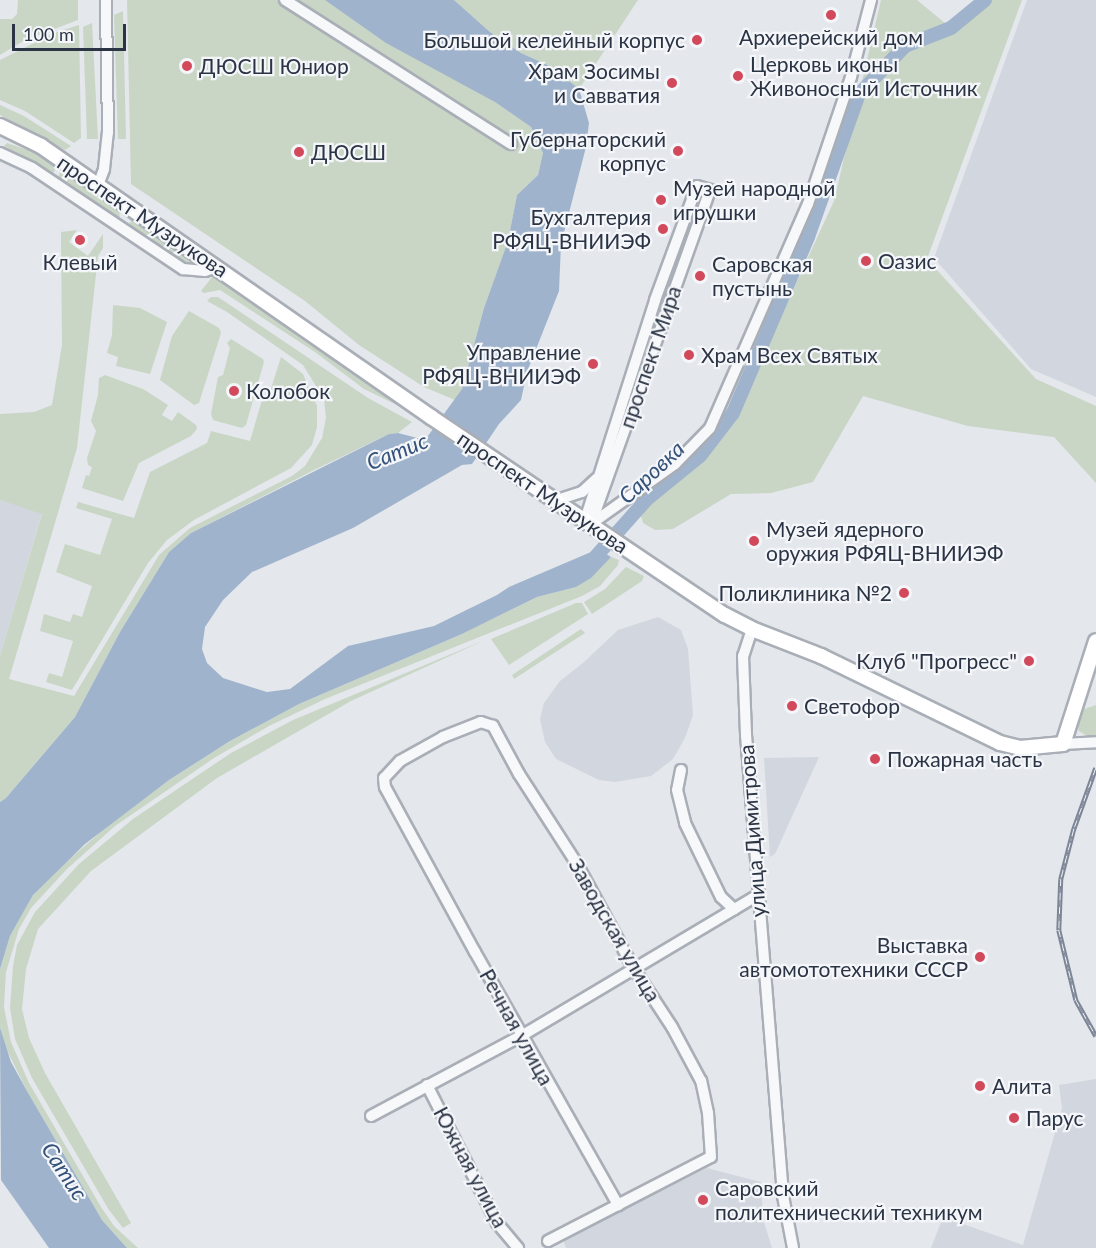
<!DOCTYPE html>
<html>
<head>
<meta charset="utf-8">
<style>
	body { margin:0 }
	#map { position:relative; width:1096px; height:1248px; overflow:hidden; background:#e4e7ec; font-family:Lato,sans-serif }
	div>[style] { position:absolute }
	.built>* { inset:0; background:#d2d6de }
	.green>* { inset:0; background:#c9d6c5 }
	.water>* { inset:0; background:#9fb4cc }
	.river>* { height:14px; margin:-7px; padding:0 7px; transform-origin:7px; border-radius:7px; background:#9fb4cc }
	.roads { filter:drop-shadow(2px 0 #a9aeb7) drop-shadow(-2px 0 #a9aeb7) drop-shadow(0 2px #a9aeb7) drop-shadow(0 -2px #a9aeb7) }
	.minor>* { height:10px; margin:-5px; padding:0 5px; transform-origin:5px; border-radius:5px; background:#f7f8fa }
	.major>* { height:14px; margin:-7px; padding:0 7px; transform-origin:7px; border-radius:7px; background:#fff }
	.rail>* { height:4.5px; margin-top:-2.25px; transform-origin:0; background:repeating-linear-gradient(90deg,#f4f6f9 0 7px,#7d8696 0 14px); box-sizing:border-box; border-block:2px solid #7d8696 }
	.dots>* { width:16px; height:16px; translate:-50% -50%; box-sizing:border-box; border:3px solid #f4f6f9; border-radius:50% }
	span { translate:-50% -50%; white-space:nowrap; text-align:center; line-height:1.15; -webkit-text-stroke:4.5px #f4f6f9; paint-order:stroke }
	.poi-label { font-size:21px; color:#2b3445 }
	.right { translate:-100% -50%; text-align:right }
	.left { translate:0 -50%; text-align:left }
	.street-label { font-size:21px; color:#2b3445 }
	.water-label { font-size:22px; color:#34527a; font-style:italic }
	.scale { position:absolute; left:12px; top:24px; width:114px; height:27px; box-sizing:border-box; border:3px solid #2b3445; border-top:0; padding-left:8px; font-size:18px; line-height:21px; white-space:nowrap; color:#2b3445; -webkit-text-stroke:4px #f4f6f9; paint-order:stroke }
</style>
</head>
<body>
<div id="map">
	<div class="built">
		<div style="clip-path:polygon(1027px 0,1096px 0,1096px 397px,1031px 369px,934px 258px)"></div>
		<div style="clip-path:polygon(0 500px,42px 513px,0 656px)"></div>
		<div style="clip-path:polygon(658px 617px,681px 630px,688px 649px,693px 715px,685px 738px,673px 759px,651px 776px,615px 782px,599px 780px,556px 759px,545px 742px,540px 719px,544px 703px,560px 681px,584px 662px,618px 630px)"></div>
		<div style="clip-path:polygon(819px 757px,775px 854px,770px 857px,764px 758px)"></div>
		<div style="clip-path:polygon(1096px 1079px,1096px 1248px,931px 1248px,943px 1217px,1023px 1245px,1062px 1108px,1059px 1085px)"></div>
		<div style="clip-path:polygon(707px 1168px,761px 1182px,763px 1219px,772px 1248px,566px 1248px,563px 1240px)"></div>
	</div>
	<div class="green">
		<div style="clip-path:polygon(18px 0,78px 0,78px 20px,25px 40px,0 55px,0 19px,12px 19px,17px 14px)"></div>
		<div style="clip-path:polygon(127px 0,325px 0,495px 102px,531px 127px,543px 153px,538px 175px,517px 195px,508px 241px,484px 308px,462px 389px,455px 400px,424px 387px,359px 345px,305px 301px,131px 184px)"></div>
		<div style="clip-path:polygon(454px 0,638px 0,579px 89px,552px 67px,521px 53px,490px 32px)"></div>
		<div style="clip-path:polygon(881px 0,917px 0,951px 28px,977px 0,1022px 0,927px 259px,1036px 379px,1096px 406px,1096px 483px,1054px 437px,968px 426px,863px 396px,813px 482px,771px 493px,731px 494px,673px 529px,655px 530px,643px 523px,639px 508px,729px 429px,834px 201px)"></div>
		<div style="clip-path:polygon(123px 11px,126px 139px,118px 139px,114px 15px)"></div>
		<div style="clip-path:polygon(92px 23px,98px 139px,87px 139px,83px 27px)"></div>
		<div style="clip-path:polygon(79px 25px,81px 138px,74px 143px,25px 111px,0 100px,0 60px,54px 33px)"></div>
		<div style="clip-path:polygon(0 105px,24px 116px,71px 146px,65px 150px,0 115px)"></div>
		<div style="clip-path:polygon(7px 143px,33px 152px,56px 167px,53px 174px,4px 146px)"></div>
		<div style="clip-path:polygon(61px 171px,119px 210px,120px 220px,58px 177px)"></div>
		<div style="clip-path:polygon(131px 221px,137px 222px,199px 265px,188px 266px,174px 258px,128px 225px)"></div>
		<div style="clip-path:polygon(77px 230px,69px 242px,88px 256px,103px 234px,103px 248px,98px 256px,77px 448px,9px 679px,74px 696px,159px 555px,190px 528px,292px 476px,305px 466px,322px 438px,326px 418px,324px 399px,303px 365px,227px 312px,207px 301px,211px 297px,218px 297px,368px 398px,412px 422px,398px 433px,389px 434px,312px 471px,191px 533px,169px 552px,120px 632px,75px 717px,6px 798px,0 802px,0 656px,42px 514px,0 500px,0 414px,34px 412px,52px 405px,62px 345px,61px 232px)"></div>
		<div style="clip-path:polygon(212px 277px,223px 280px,367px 380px,399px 406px,364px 389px,315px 352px,220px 290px,204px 293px,201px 291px)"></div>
		<div style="clip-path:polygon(113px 305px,140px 308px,167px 322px,150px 374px,116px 366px,118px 357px,107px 353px,112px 335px)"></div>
		<div style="clip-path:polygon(189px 311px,219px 328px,221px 333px,199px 403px,194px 405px,160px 380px,172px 336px)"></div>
		<div style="clip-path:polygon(231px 339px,263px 359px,264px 362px,246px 425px,242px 428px,213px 420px,211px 414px,218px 377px,223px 375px,230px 348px,227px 343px)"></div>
		<div style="clip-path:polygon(281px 357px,303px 374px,317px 406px,317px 427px,312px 445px,291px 468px,194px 520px,167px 540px,148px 563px,72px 690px,46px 682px,49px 673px,62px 677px,73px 641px,40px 631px,44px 614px,70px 622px,73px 614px,82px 617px,92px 586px,56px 572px,65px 544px,100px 555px,112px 519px,76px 508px,78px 502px,134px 518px,150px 472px,207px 443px,211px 431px,250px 441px,262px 400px,268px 398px)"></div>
		<div style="clip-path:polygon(105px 375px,143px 389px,168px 405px,162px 415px,172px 421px,178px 412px,196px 425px,197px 429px,191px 436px,139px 463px,123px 501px,82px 488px,86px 475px,89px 476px,92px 467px,88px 465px,87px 458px,96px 431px,91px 421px,98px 395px,99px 378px)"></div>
		<div style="clip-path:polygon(611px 557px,619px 560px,618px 565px,600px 586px,582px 596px,325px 699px,269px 726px,214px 758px,115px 826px,67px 869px,31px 908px,19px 929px,6px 972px,4px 1007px,11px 1042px,29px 1083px,101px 1207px,114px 1226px,138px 1248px,127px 1248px,102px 1220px,27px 1091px,3px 1042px,0 1028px,0 969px,10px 936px,33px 895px,52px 874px,109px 825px,169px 780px,230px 741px,299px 704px,462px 634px,537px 597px,576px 587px)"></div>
		<div style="clip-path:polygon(626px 567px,644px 576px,642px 581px,592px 614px,584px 602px,605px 589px)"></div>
		<div style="clip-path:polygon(576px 603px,582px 603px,588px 614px,509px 665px,491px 639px)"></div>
		<div style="clip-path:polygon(581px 629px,585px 633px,514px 679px,512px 675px)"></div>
		<div style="clip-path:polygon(485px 640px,351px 701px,217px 778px,91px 871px,38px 929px,26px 969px,22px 1009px,29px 1038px,45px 1073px,131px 1223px,123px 1228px,109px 1210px,32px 1078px,15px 1039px,10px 1008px,13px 966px,17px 945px,35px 912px,79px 864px,133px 819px,231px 753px,293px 720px)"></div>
		<div style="clip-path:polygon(1096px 705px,1096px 738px,1089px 737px,1079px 731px,1076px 720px,1081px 710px)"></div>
	</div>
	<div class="water">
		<div style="clip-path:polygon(325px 0,454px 0,490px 32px,521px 53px,552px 67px,579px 89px,589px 123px,586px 147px,561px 244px,559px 291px,527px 372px,521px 400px,499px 424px,472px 464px,462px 465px,353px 528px,252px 572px,223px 600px,205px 627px,202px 649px,207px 663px,223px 678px,254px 688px,267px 692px,290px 689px,348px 646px,434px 626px,497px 595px,509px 587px,598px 549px,611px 557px,591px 578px,576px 587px,537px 597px,462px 634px,299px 704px,230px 741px,169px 780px,85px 844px,33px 895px,10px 936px,0 969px,0 802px,6px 798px,75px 717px,120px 632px,169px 552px,191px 533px,389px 434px,398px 433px,425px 440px,462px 389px,484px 308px,508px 241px,517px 195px,538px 175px,543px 153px,531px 127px,495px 102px,386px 43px)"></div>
		<div style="clip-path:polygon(0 1028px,11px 1062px,27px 1091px,102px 1220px,127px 1248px,49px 1248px,1px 1180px)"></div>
	</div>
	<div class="river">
		<div style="left:590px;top:563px;width:86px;rotate:-48.3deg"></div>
		<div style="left:647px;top:499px;width:68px;rotate:-39.1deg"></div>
		<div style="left:700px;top:456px;width:54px;rotate:-52.5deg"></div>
		<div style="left:733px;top:413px;width:191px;rotate:-66.9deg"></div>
		<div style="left:808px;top:237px;width:152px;rotate:-70.4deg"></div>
		<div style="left:859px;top:94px;width:66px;rotate:-46.2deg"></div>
		<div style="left:905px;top:46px;width:49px;rotate:-21.4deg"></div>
		<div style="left:951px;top:28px;width:44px;rotate:-39.5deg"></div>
	</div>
	<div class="roads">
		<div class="minor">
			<div style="left:285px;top:0;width:268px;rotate:32.5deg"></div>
			<div style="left:0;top:153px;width:35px;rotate:25deg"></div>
			<div style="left:32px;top:168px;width:182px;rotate:33.8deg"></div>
			<div style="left:183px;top:269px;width:22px;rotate:5deg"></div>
			<div style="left:205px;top:271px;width:13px;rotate:-18deg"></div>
			<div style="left:98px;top:185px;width:17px;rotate:-69deg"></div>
			<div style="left:104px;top:169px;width:36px;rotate:-84deg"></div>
			<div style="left:108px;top:133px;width:133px;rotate:-90.9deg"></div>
			<div style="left:557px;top:500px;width:26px;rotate:-18deg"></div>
			<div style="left:582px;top:492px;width:19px;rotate:-43deg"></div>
			<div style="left:585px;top:520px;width:231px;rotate:-72.3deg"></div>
			<div style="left:655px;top:300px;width:121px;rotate:-69.8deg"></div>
			<div style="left:697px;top:186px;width:14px;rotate:17deg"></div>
			<div style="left:710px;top:190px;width:355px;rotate:109.6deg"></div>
			<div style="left:591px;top:524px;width:103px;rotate:-35.5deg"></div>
			<div style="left:675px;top:464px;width:50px;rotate:-45.8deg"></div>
			<div style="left:710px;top:428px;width:244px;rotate:-66.4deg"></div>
			<div style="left:808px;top:204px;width:134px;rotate:-71.3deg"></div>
			<div style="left:851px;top:77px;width:80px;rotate:-75.4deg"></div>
			<div style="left:752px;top:629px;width:28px;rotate:108deg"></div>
			<div style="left:743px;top:656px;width:79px;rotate:87.8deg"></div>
			<div style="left:746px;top:735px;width:462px;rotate:85.4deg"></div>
			<div style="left:783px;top:1196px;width:53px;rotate:79.1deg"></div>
			<div style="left:1063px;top:744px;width:33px;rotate:-3deg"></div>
			<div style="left:681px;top:770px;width:20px;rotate:101deg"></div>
			<div style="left:677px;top:790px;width:34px;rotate:76deg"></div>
			<div style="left:685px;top:823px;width:82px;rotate:64.1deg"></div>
			<div style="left:721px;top:897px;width:18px;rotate:43deg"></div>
			<div style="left:427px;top:1085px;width:155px;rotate:63.1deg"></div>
			<div style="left:497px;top:1223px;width:33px;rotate:50deg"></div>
			<div style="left:371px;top:1116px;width:172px;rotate:-28.1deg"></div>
			<div style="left:523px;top:1035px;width:271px;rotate:-30.8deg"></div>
			<div style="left:548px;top:1241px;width:183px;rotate:-27.3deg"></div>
			<div style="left:711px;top:1157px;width:44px;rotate:-93.9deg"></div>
			<div style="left:708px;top:1113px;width:33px;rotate:-102deg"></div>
			<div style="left:701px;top:1081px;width:61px;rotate:-118.2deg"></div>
			<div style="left:672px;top:1027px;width:69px;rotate:-123.2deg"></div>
			<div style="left:634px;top:969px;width:119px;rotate:-118.5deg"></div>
			<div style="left:577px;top:864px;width:107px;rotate:-122.8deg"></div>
			<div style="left:519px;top:774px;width:55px;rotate:-118.4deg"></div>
			<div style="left:493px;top:726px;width:13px;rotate:-162deg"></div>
			<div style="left:481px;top:722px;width:41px;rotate:158.5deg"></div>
			<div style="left:443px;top:737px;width:49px;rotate:150.8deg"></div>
			<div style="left:400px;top:761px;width:23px;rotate:133deg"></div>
			<div style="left:384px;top:778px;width:9px;rotate:84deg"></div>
			<div style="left:385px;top:787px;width:188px;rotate:61.4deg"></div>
			<div style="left:475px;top:952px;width:291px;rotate:60.5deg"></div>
		</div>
		<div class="major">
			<div style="left:0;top:126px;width:46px;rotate:26deg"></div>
			<div style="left:41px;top:146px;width:475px;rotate:34.8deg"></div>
			<div style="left:431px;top:417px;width:354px;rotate:34deg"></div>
			<div style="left:725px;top:615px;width:30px;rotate:27deg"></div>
			<div style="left:752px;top:629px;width:74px;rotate:21.4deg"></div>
			<div style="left:821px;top:656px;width:199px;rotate:25.9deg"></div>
			<div style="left:1000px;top:743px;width:21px;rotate:14deg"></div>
			<div style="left:1020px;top:748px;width:43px;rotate:-5.3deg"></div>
			<div style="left:1063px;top:744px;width:108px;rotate:-72.2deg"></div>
		</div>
	</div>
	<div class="rail">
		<div style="left:1096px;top:768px;width:65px;rotate:109.8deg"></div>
		<div style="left:1074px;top:829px;width:52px;rotate:104.6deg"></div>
		<div style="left:1061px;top:879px;width:51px;rotate:92.2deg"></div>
		<div style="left:1059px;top:930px;width:72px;rotate:76.3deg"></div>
		<div style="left:1076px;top:1000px;width:41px;rotate:60.9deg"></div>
	</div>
	<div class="dots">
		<div style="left:831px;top:15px;background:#d1495b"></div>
		<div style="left:697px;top:40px;background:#d1495b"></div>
		<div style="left:187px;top:66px;background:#d1495b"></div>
		<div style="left:738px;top:76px;background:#d1495b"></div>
		<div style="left:672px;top:83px;background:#d1495b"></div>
		<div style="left:678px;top:151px;background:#d1495b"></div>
		<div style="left:299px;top:152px;background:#d1495b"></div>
		<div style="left:661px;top:200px;background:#d1495b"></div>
		<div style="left:663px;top:229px;background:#d1495b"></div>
		<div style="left:80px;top:240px;background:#d1495b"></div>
		<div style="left:866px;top:261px;background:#d1495b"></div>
		<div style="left:700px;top:276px;background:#d1495b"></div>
		<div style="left:689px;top:355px;background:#d1495b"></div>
		<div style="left:593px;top:364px;background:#d1495b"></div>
		<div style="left:234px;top:391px;background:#d1495b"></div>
		<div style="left:754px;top:541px;background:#d1495b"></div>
		<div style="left:904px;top:593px;background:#d1495b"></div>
		<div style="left:1029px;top:661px;background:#d1495b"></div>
		<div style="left:792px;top:706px;background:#d1495b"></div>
		<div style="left:875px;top:759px;background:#d1495b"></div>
		<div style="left:980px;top:957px;background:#d1495b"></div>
		<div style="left:980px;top:1086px;background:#d1495b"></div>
		<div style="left:1014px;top:1118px;background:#d1495b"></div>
		<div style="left:703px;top:1200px;background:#d1495b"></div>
	</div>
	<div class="poi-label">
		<span style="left:831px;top:37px">Архиерейский дом</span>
		<span class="right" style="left:685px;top:40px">Большой келейный корпус</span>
		<span class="left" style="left:750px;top:76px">Церковь иконы<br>Живоносный Источник</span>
		<span class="left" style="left:199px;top:66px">ДЮСШ Юниор</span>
		<span class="right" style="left:660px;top:83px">Храм Зосимы<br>и Савватия</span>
		<span class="right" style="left:666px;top:151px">Губернаторский<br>корпус</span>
		<span class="left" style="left:311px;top:152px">ДЮСШ</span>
		<span class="left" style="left:673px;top:200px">Музей народной<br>игрушки</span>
		<span class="right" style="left:651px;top:229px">Бухгалтерия<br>РФЯЦ-ВНИИЭФ</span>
		<span class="left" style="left:878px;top:261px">Оазис</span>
		<span style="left:80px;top:262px">Клевый</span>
		<span class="left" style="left:712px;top:276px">Саровская<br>пустынь</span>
		<span class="right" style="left:581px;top:364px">Управление<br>РФЯЦ-ВНИИЭФ</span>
		<span class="left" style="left:701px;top:355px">Храм Всех Святых</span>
		<span class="left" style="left:246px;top:391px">Колобок</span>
		<span class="left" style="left:766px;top:541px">Музей ядерного<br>оружия РФЯЦ-ВНИИЭФ</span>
		<span class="right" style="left:892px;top:593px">Поликлиника №2</span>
		<span class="right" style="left:1017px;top:661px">Клуб "Прогресс"</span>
		<span class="left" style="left:804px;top:706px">Светофор</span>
		<span class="left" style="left:887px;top:759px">Пожарная часть</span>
		<span class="right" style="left:968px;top:957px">Выставка<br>автомототехники СССР</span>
		<span class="left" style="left:992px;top:1086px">Алита</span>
		<span class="left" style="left:1026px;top:1118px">Парус</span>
		<span class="left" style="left:715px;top:1200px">Саровский<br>политехнический техникум</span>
	</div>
	<div class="street-label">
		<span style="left:143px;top:216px;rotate:34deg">проспект Музрукова</span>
		<span style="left:650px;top:357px;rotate:-71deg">проспект Мира</span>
		<span style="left:543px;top:492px;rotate:34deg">проспект Музрукова</span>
		<span style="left:752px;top:831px;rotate:-94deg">улица Димитрова</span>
		<span style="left:615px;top:930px;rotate:60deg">Заводская улица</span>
		<span style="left:517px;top:1027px;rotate:61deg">Речная улица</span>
		<span style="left:471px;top:1167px;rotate:62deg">Южная улица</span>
	</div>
	<div class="water-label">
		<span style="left:397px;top:451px;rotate:-22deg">Сатис</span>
		<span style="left:651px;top:472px;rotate:-43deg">Саровка</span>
		<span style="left:65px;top:1171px;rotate:57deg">Сатис</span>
	</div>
	<div class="scale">100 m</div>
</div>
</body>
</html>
